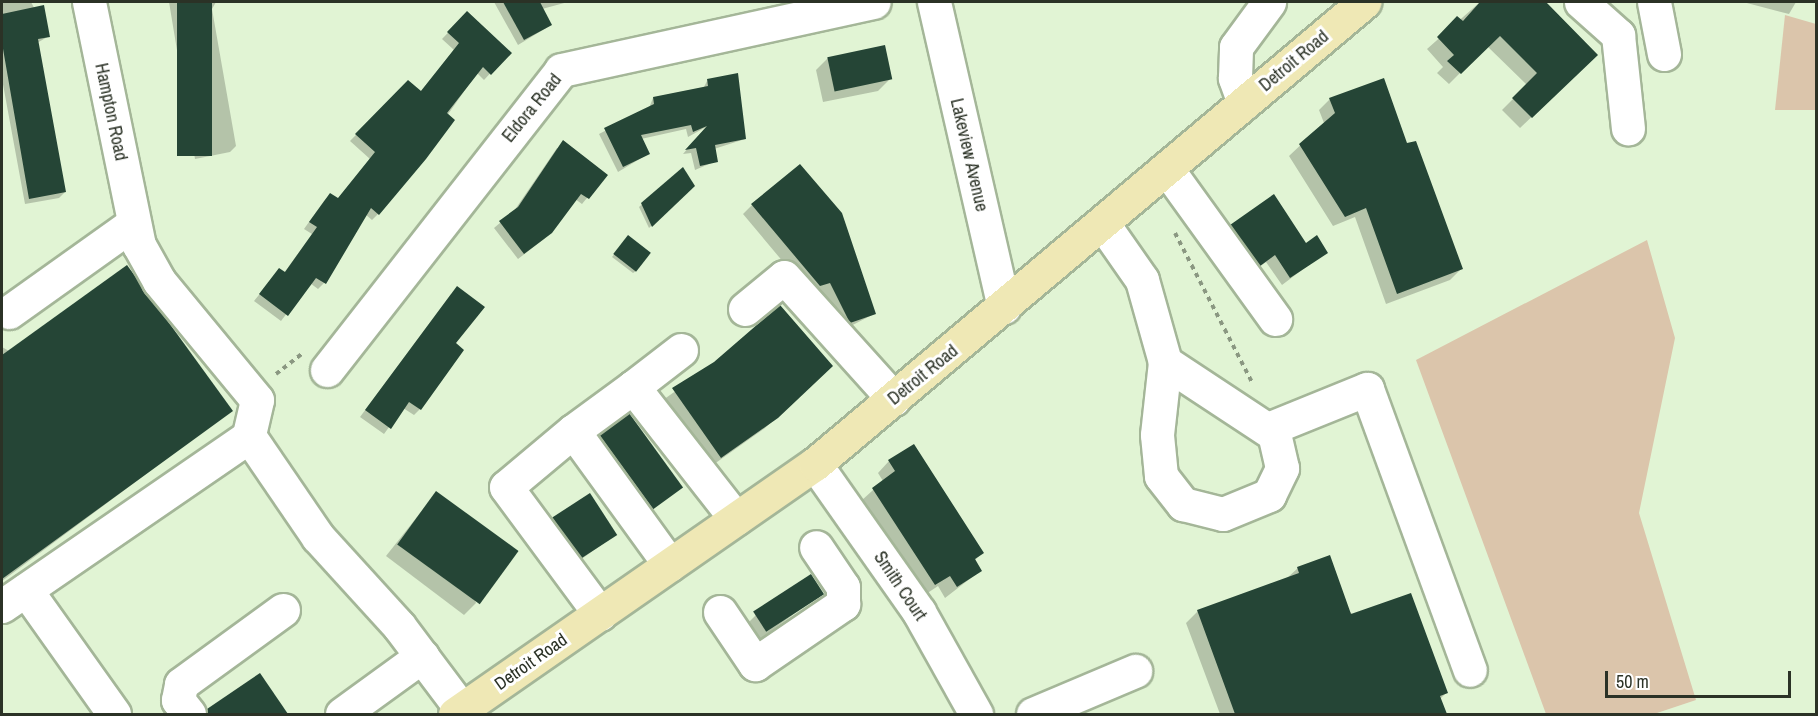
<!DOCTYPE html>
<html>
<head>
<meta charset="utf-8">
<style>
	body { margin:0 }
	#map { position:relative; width:1818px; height:716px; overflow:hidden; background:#e1f4d4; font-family:"Archivo Narrow",sans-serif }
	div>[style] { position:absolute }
	.green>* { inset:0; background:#dbc5ab }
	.shadow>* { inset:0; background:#0003 }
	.building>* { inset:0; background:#254536; transform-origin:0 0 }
	.path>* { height:4px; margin-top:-2px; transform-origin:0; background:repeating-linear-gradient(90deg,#8a9781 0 4.5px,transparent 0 9px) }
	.roads { filter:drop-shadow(2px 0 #a4b698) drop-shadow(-2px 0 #a4b698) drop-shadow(0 2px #a4b698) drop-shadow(0 -2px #a4b698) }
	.minor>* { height:33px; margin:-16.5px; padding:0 16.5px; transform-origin:16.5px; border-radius:16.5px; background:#fff }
	.major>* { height:33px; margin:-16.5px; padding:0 16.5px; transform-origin:16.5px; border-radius:16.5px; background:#efe8b5 }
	span { translate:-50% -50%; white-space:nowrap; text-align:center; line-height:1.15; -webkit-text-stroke:6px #fff; paint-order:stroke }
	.street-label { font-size:18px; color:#2b3226 }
	.frame { position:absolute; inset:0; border:3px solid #2b3226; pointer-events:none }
	.scale { position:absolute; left:1605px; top:671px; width:186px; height:27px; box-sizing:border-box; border:3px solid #2b3226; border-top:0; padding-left:8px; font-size:18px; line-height:21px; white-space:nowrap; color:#2b3226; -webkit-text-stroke:4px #fff; paint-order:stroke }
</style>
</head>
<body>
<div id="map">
	<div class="green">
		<div style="clip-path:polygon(1785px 15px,1816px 24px,1816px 110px,1775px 110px)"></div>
		<div style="clip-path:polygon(1647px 240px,1675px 338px,1639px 513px,1696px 700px,1654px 714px,1546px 714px,1416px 360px)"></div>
	</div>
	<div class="shadow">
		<div style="clip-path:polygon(2px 2px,31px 2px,49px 36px,37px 43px,65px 192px,59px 198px,25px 204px,2px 79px)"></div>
		<div style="clip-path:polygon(169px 2px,216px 2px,212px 9px,236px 146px,230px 152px,195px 159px)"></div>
		<div style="clip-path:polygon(494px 2px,568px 2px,542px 9px,551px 25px,518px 45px)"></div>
		<div style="clip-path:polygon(1480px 2px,1543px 2px,1596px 55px,1520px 128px,1502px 110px,1527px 85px,1487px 46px,1449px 84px,1437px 73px,1443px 67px,1427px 49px)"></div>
		<div style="clip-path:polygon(1743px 2px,1796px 2px,1789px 14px)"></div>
		<div style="clip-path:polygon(467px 13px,509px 53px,484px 80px,477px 73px,378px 214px,372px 220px,365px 214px,324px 283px,318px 289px,310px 283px,281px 321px,254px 301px,279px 270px,284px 273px,312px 234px,304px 229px,324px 201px,330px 195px,337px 200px,370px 159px,350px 141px,408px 82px,420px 92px,454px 50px,442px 39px)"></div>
		<div style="clip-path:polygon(828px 58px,890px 79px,878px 91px,823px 102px,816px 70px)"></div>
		<div style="clip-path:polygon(707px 81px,745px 139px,714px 149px,716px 161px,695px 170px,691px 153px,683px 154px,706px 127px,688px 137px,686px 129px,641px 139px,648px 154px,618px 172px,599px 134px,649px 108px,653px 98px,703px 89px)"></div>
		<div style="clip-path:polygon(1330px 99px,1406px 145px,1461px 269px,1450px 280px,1386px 304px,1355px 217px,1333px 226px,1289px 156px,1324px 123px,1319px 110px)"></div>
		<div style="clip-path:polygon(557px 148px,606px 175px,582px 204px,575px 199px,544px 239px,518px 259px,494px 228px,514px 211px)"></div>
		<div style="clip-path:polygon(682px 169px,693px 186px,649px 228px,639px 207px)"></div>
		<div style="clip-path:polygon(752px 205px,874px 314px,841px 331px,821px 291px,810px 294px,743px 214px)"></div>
		<div style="clip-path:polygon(1231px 226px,1305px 245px,1326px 252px,1282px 285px,1266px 262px,1251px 273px,1223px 234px)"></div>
		<div style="clip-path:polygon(626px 240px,636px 271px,633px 273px,612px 257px)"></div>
		<div style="clip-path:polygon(451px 294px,454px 343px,420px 409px,414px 415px,403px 408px,384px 434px,360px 417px)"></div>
		<div style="clip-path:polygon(2px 347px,9px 351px,231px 411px,2px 581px)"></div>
		<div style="clip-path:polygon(715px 363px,820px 377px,765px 428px,710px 467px,663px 400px)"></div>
		<div style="clip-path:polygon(600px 436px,681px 487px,642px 516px,591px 445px)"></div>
		<div style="clip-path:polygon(889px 461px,982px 553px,974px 561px,980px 571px,945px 598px,938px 586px,923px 596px,861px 501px,883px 481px,878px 473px)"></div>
		<div style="clip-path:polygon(436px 493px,476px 603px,464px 615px,386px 556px)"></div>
		<div style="clip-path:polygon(554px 520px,615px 535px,576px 563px,548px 526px)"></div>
		<div style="clip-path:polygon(1298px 568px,1446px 693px,1439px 700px,1445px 714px,1220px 714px,1186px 623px,1198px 611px,1286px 579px)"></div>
		<div style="clip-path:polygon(822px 593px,755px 643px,744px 627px,756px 615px)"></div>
		<div style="clip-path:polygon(259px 675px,287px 714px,204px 714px,210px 709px)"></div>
	</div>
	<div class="building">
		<div style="left:177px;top:2px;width:35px;height:154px"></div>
		<div style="clip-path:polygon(503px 2px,540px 2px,552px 25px,524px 40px)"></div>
		<div style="clip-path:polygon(1480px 2px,1546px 2px,1598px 55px,1532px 118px,1512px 98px,1537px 73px,1500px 36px,1461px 74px,1447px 61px,1454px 55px,1437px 37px,1457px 16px,1463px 21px)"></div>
		<div style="clip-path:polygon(44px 5px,50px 37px,38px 39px,66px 192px,29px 199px,2px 43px,2px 14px)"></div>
		<div style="clip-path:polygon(467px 11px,512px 53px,491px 75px,483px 67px,447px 113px,455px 120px,426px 159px,379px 215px,371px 208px,326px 284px,316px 278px,288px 316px,259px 294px,279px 268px,285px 272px,317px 227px,309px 222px,330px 193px,338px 198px,375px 152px,355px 134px,408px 80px,421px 91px,459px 43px,447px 32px)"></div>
		<div style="left:885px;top:45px;width:35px;height:59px;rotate:78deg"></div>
		<div style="clip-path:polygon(738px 73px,746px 139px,715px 145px,718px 162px,700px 166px,696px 148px,685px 150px,707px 126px,693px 132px,691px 125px,641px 135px,650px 154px,623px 167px,604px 128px,654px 104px,653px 97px,708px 86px,707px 79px)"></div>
		<div style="clip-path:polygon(1384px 78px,1407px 143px,1416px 141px,1463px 269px,1397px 294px,1366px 208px,1345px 217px,1299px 144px,1335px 113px,1329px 98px)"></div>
		<div style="clip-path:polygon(563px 140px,608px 175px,589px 199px,581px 194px,552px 233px,524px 254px,499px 221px,518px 207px)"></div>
		<div style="clip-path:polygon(800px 164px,842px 213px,876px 314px,850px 323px,830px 283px,820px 286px,751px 204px)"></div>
		<div style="clip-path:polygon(683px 167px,695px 186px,652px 227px,641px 203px)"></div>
		<div style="clip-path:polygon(1274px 194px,1306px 243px,1317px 235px,1328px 253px,1290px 278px,1275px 255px,1260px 266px,1230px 225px)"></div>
		<div style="left:628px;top:235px;width:29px;height:24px;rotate:38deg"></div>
		<div style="clip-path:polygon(127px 265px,233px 411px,2px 579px,2px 355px)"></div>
		<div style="clip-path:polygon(457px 286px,485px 307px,456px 343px,464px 350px,421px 410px,409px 402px,391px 429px,365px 410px)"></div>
		<div style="clip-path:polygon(780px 305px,833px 366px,778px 418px,721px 458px,672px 388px,714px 362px)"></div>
		<div style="left:629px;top:413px;width:92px;height:37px;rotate:54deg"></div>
		<div style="clip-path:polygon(914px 444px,984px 553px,975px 559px,982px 571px,957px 587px,950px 576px,935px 585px,872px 488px,895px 471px,888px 460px)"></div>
		<div style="left:436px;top:491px;width:102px;height:66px;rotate:36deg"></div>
		<div style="left:590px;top:493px;width:50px;height:45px;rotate:57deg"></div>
		<div style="clip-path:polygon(1330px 555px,1351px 614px,1411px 593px,1448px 693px,1440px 696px,1447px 714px,1235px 714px,1197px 610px,1299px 573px,1297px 567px)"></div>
		<div style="left:811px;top:574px;width:24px;height:69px;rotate:57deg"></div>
		<div style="clip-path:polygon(260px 673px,288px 714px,207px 714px,207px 709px)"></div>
	</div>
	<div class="path">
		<div style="left:1175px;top:233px;width:170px;rotate:62.7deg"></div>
		<div style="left:276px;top:374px;width:34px;rotate:-38deg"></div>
	</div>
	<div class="roads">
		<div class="minor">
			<div style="left:89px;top:2px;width:248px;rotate:78.4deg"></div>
			<div style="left:139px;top:245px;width:41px;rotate:60.9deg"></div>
			<div style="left:159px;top:281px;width:154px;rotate:50.5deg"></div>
			<div style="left:257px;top:400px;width:37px;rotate:103deg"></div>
			<div style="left:249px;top:436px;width:122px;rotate:55.7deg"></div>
			<div style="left:318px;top:537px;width:120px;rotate:47.7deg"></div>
			<div style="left:399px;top:626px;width:105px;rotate:53.1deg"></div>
			<div style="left:934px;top:2px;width:313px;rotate:77.1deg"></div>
			<div style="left:1581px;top:2px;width:50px;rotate:41.7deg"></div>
			<div style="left:1618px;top:35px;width:94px;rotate:83.9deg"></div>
			<div style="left:1654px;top:2px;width:53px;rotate:79.1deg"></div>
			<div style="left:1244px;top:103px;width:27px;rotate:-110deg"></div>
			<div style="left:1235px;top:78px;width:31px;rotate:-88deg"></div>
			<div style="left:1236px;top:47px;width:56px;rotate:-53.7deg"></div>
			<div style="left:1167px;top:169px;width:185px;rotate:54.2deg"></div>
			<div style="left:1103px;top:224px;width:68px;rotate:55.1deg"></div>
			<div style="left:1142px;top:280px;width:85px;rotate:74.3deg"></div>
			<div style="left:1165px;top:362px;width:73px;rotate:96.3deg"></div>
			<div style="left:1157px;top:435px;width:41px;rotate:84.4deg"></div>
			<div style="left:1161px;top:476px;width:36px;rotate:52deg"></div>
			<div style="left:1183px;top:504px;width:41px;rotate:14deg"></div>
			<div style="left:1223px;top:514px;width:50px;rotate:-22.4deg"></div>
			<div style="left:1269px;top:495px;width:30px;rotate:-64deg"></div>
			<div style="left:1282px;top:468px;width:35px;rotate:-103deg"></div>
			<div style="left:1274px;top:434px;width:131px;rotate:-146.6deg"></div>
			<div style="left:745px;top:309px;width:50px;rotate:-39.4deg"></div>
			<div style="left:784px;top:277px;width:164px;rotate:48deg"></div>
			<div style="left:9px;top:312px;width:153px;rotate:-35.5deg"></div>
			<div style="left:681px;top:350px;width:61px;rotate:142.4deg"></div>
			<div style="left:633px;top:387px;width:167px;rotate:52deg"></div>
			<div style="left:327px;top:370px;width:380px;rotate:-52deg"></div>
			<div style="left:561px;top:70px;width:320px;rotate:-12.3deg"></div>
			<div style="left:633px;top:387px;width:74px;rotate:143.7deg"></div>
			<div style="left:573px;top:431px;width:165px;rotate:54.1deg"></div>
			<div style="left:1268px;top:429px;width:107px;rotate:-22deg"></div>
			<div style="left:1367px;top:389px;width:299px;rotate:69.9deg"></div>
			<div style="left:573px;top:431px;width:87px;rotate:140.1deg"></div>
			<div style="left:506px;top:487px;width:158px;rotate:53.5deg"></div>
			<div style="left:815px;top:464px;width:181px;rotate:54.9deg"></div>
			<div style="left:919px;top:612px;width:117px;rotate:60.8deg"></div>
			<div style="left:26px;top:590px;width:152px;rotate:54.6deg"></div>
			<div style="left:2px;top:606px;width:300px;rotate:-34.5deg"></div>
			<div style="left:720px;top:612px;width:63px;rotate:56.1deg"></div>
			<div style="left:755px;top:664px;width:107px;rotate:-34.3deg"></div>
			<div style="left:843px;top:604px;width:17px;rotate:-90deg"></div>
			<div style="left:843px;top:587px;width:48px;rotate:-124deg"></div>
			<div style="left:189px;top:714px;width:18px;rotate:-128deg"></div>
			<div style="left:178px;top:700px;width:16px;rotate:-79deg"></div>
			<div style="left:181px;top:684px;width:126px;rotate:-36deg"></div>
			<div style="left:342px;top:714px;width:99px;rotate:-35.9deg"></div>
			<div style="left:1033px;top:714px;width:111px;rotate:-22.9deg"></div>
		</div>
		<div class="major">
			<div style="left:455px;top:714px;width:438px;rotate:-34.8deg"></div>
			<div style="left:815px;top:464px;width:718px;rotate:-40.08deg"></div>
		</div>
	</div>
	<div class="street-label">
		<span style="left:1294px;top:61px;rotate:-40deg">Detroit Road</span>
		<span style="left:532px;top:108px;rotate:-51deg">Eldora Road</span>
		<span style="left:111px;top:112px;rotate:78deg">Hampton Road</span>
		<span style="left:969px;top:155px;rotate:77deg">Lakeview Avenue</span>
		<span style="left:923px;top:375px;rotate:-39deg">Detroit Road</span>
		<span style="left:900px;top:586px;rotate:56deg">Smith Court</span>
		<span style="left:531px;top:662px;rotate:-35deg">Detroit Road</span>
	</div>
	<div class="frame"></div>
	<div class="scale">50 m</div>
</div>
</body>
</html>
